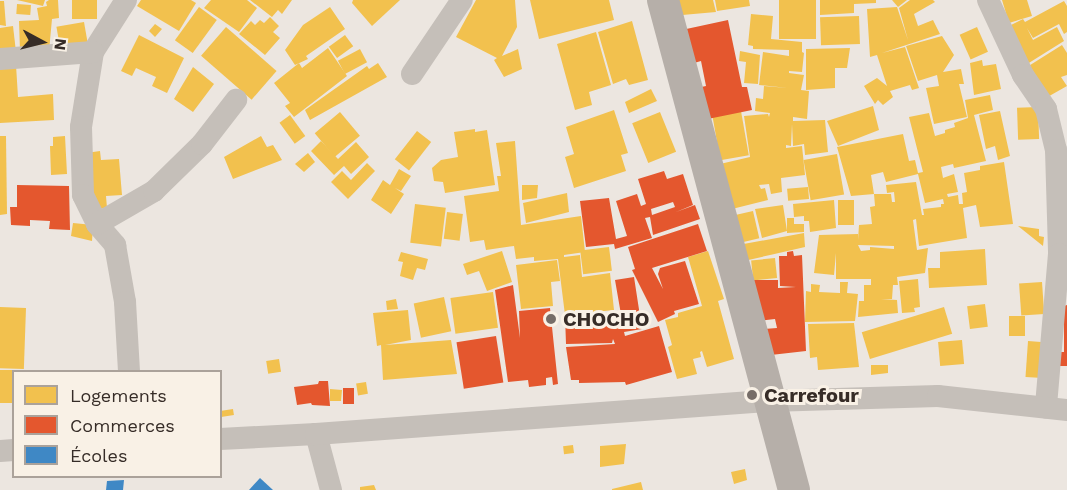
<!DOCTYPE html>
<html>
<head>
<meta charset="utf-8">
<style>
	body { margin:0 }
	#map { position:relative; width:1067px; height:490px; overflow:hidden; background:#ece6e0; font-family:"Work Sans",sans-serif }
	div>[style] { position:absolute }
	.homes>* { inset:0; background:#f2c14e; transform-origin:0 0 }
	.shops>* { inset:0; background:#e4572e; transform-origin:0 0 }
	.schools>* { inset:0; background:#3f88c5 }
	.street>* { height:22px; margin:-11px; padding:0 11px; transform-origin:11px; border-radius:11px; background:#c5bfb9 }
	.secondary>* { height:32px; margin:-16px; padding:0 16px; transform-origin:16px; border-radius:16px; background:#b6afa9 }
	.dots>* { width:16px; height:16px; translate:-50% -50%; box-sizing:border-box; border:3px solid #f9f1e6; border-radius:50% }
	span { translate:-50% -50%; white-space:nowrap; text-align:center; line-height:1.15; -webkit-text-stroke:6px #f9f1e6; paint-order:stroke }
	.poi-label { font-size:20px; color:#362c27; font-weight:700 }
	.left { translate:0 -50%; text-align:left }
	.legend { position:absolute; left:12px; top:370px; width:210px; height:108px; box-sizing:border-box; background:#f9f1e6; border:2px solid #aba29a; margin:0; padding:8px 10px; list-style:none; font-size:18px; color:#362c27 }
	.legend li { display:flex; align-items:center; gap:12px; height:30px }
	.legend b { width:30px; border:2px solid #aba29a }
	.north { position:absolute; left:12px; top:12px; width:60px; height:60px; -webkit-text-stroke:4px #f9f1e6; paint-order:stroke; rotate:97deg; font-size:16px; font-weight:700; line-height:24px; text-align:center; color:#362c27 }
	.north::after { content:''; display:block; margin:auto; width:21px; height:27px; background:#362c27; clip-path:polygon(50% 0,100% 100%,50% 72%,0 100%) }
</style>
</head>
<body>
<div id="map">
	<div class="homes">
		<div style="clip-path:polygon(17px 0,45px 0,43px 6px)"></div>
		<div style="clip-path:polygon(49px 0,58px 0,59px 18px,52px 19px,49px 51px,20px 51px,19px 21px,39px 20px,37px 8px,47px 6px,46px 2px)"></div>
		<div style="left:72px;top:0;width:25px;height:19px"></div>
		<div style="clip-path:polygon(141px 0,191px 0,196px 3px,179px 31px,137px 6px)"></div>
		<div style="clip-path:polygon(211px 0,247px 0,257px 8px,239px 32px,204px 8px)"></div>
		<div style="clip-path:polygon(250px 0,292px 0,282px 14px,278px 10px,272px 17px)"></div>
		<div style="clip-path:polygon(353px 0,400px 0,372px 26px,352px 3px)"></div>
		<div style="clip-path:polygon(476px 0,515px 0,517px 27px,502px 56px,518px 49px,522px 69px,504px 77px,494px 60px,497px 58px,456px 37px)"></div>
		<div style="clip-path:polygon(530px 0,609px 0,614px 20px,539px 39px)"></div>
		<div style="clip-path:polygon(669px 0,713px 0,716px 12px,671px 16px)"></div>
		<div style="clip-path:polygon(715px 0,749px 0,750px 6px,717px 11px)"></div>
		<div style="left:779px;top:0;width:37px;height:39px"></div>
		<div style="clip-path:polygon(820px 0,876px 0,876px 3px,854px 4px,854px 13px,820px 15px)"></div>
		<div style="clip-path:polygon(892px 0,907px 0,898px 7px)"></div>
		<div style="clip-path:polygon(910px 0,933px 0,935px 2px,914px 14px,918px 26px,933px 20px,940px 34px,882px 53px,905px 47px,919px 88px,912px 90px,910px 85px,890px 91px,893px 97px,883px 105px,878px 100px,875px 104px,864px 86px,877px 78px,887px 86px,877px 55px,870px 57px,867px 9px,897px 7px,908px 40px,899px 8px)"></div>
		<div style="clip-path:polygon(1002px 0,1027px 0,1032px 16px,1009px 23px)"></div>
		<div style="clip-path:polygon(0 1px,4px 1px,6px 26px,0 25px)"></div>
		<div style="clip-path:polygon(1064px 1px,1067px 6px,1067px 32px,1064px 34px,1059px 24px,1033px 38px,1027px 28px,1033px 40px,1057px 27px,1064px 41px,1024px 66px,1005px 28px,1023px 19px,1025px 22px)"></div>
		<div style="left:17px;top:4px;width:14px;height:10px;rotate:4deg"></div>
		<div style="left:199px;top:7px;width:22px;height:41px;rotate:36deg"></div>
		<div style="clip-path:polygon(330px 7px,345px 29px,306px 56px,308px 59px,295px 65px,285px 50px,303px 25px)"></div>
		<div style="clip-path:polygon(751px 14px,773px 16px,771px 39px,802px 42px,802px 52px,804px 53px,802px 72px,789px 71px,789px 73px,804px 75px,801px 90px,809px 91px,807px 119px,793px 117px,793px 121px,825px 120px,828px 152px,805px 155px,804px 144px,793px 146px,792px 124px,791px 146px,786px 145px,786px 148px,802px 146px,805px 175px,781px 178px,782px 192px,771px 194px,769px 184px,759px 185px,761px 189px,765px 188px,768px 200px,732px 209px,720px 164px,750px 157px,744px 116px,768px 114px,769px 117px,770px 113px,755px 111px,756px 98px,763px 99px,764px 86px,788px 88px,759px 85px,763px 52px,789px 56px,789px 50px,753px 49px,753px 46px,748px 45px)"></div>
		<div style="left:859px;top:16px;width:28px;height:39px;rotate:88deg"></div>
		<div style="clip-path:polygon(270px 17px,279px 26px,273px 32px,280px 38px,265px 55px,239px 34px,251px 21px,255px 25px,260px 20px,264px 23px)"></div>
		<div style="clip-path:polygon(632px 21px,648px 80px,629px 85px,626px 79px,613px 84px,598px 32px)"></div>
		<div style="left:84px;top:22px;width:22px;height:28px;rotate:80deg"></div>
		<div style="clip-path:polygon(155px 24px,162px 29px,155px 37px,149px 31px)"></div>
		<div style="clip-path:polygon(13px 26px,16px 52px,0 54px,0 28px)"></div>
		<div style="left:226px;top:27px;width:67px;height:38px;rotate:41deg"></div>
		<div style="left:977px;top:27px;width:27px;height:19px;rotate:66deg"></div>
		<div style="clip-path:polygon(596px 32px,611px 85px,589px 92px,592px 105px,575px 110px,557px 44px)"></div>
		<div style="clip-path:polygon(139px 35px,184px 58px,167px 93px,152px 86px,156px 77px,136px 68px,132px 76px,121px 71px)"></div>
		<div style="left:345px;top:35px;width:14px;height:20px;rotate:54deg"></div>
		<div style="clip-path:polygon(942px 36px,954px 55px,943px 72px,961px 69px,964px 84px,959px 84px,967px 117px,934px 124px,926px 88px,939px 86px,937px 75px,918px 81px,906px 46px)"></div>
		<div style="clip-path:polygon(1062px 45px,1067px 53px,1067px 75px,1061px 77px,1067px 86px,1044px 99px,1027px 67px)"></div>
		<div style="clip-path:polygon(328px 48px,347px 76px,294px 117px,285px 106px,290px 103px,274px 83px,299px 63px,302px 68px)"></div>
		<div style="clip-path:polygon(850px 48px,847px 68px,835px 68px,835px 88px,806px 90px,806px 49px)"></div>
		<div style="left:360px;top:49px;width:15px;height:25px;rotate:62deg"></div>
		<div style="clip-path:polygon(740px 51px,760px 55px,758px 84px,744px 83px,746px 62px,739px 61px)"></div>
		<div style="clip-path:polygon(982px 60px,983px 66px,996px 64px,1001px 89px,974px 95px,970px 63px)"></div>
		<div style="clip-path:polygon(378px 63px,387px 77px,310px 120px,305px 110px,367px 66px,369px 69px)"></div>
		<div style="clip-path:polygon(16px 65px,18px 97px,53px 94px,54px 120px,0 123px,0 66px)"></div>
		<div style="clip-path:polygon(193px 67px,214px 84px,193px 112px,174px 99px)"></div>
		<div style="clip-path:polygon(651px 89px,657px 101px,629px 113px,625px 102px)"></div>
		<div style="clip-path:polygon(evenodd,990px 95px,993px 110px,974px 115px,986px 161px,954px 168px,953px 164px,941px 167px,943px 178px,954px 174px,958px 192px,947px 194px,948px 197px,958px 195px,959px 204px,963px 204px,962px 193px,967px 192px,964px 173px,980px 170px,980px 166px,1004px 162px,1013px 224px,980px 227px,976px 205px,963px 208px,967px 238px,919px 246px,916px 219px,913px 220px,917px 250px,928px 248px,925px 273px,897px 277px,898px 285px,893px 285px,892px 299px,881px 299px,897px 300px,898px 313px,858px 317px,859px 301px,864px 301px,864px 285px,871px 285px,871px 279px,836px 279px,836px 253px,834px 275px,814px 273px,819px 235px,858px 234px,858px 240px,859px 225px,872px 224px,870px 207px,875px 206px,874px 194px,891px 194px,892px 202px,895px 202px,894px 192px,887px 193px,886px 185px,916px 182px,922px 215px,924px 215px,923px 209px,941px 207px,941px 204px,944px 204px,943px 199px,925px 203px,918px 174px,886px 182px,883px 172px,871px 175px,874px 194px,851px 196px,837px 147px,903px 134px,909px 161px,915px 160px,918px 173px,923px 172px,909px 117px,929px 113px,935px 136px,945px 133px,945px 130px,955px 127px,954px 123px,968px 118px,965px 100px,990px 95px,858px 245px,894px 246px,894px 249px,870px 247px,870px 250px,861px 251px,858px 245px)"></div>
		<div style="clip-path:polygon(873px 106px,879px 130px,838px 146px,827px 121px)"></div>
		<div style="left:1038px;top:107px;width:32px;height:21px;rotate:88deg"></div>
		<div style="clip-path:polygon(614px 110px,628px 153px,621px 155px,626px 171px,574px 188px,565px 157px,574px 154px,566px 127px)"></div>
		<div style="left:741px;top:111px;width:45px;height:29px;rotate:80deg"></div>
		<div style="clip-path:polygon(1000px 111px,1010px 156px,998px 160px,995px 146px,986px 149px,979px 115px)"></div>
		<div style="left:340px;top:112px;width:31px;height:33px;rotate:50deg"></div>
		<div style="left:660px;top:112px;width:43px;height:30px;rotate:68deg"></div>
		<div style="left:290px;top:115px;width:26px;height:13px;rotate:54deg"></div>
		<div style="clip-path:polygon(475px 129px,475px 132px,487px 130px,495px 185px,445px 193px,443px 182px,434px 181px,432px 168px,441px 160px,458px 157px,454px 132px)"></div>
		<div style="left:417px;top:131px;width:18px;height:36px;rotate:38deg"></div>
		<div style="clip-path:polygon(0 136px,6px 136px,7px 214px,0 215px)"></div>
		<div style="clip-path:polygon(65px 136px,67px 174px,51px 175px,50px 146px,53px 146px,53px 137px)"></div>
		<div style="clip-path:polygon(261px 136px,267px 147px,273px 145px,282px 160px,233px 179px,224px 157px)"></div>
		<div style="clip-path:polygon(321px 141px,338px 159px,356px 142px,369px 157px,351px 174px,344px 166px,334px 175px,311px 151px)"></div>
		<div style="clip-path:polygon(515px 141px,521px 225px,581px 216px,585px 252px,564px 255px,564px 257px,580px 255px,582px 277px,610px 273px,614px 310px,565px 315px,558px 259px,534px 261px,534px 257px,516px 259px,514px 246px,486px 250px,484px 240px,470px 242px,464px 196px,499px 191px,497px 176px,501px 176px,496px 143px)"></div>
		<div style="clip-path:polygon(100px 151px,101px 160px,119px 159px,122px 195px,106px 196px,107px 208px,96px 209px,86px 153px)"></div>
		<div style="clip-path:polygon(308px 153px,315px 162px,304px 172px,295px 164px)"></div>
		<div style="left:837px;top:154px;width:41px;height:34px;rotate:80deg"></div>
		<div style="clip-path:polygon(367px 163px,375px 171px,348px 199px,331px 182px,342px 171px,351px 180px)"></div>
		<div style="clip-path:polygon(399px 169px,411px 176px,401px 191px,395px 188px,404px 194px,391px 214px,371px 200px,383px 180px,390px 185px)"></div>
		<div style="clip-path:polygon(522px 185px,538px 185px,537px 198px,522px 200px)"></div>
		<div style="left:808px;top:187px;width:12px;height:21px;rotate:85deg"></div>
		<div style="clip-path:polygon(567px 193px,569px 212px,526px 223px,523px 203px)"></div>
		<div style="clip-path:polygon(834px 200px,836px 228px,810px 232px,809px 221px,804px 221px,804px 216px,794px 217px,793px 204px)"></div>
		<div style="left:838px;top:200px;width:16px;height:25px"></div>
		<div style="left:415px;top:204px;width:31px;height:39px;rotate:7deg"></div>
		<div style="clip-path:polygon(783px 205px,787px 231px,762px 238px,755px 209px)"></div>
		<div style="left:753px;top:211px;width:28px;height:26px;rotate:77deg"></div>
		<div style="left:447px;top:212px;width:16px;height:27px;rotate:7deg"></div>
		<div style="clip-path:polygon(787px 218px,794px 218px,794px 224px,804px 224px,804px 232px,787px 233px)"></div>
		<div style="clip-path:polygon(73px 223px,93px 225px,92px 241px,71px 236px)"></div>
		<div style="clip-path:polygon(1018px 226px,1039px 229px,1039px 236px,1044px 237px,1043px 246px)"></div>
		<div style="clip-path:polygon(804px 233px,805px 247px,744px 261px,738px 245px)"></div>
		<div style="left:609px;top:247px;width:24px;height:29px;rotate:83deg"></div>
		<div style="clip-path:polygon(985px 249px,987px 285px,929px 288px,928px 268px,940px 268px,940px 252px)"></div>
		<div style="clip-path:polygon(502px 251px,512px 282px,487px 291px,479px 271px,467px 275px,463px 264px)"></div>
		<div style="clip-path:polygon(708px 251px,724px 299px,718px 301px,734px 359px,707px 367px,702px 351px,700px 352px,701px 357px,693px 359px,697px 374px,677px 379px,668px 347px,672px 345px,665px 320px,678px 317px,678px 313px,702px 306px,688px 257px)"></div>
		<div style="clip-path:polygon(401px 252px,428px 259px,425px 270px,417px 268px,413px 280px,400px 276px,403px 262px,398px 261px)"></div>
		<div style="left:775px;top:258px;width:20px;height:24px;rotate:84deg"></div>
		<div style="clip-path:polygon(557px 260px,560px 281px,551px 282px,553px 306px,521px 309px,516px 265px)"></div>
		<div style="clip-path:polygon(918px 279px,920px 307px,914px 308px,915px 312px,902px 313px,899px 281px)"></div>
		<div style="clip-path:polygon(840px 282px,848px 282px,847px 293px,858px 294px,855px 321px,805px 322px,806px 291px,811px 292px,811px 284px,820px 285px,819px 292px,840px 293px)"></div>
		<div style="left:1042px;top:282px;width:32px;height:23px;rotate:86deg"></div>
		<div style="left:493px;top:292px;width:36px;height:43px;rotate:82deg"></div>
		<div style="left:444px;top:297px;width:35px;height:31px;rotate:78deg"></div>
		<div style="clip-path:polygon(396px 299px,398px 309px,387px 310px,386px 301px)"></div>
		<div style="left:985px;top:304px;width:23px;height:18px;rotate:83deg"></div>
		<div style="left:944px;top:307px;width:28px;height:86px;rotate:73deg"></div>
		<div style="left:26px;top:308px;width:61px;height:26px;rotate:92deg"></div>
		<div style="clip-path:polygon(408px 310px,411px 340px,385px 345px,451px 340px,457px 374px,383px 380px,381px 345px,377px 346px,373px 313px)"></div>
		<div style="left:1009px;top:316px;width:16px;height:20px"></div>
		<div style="clip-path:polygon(854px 323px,859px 367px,818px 370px,817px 357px,810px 358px,808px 324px)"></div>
		<div style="left:962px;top:340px;width:24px;height:24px;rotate:85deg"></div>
		<div style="left:1028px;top:341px;width:13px;height:36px;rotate:4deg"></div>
		<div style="left:279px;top:359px;width:13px;height:13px;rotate:81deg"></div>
		<div style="clip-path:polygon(871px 365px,888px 365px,888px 373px,871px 375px)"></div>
		<div style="left:14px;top:370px;width:33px;height:14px;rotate:90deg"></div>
		<div style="left:366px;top:382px;width:12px;height:10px;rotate:81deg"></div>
		<div style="clip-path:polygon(330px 389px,342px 390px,341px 401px,330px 401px)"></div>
		<div style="left:233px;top:409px;width:6px;height:13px;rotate:81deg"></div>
		<div style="clip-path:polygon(626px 444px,624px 464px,600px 467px,600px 446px)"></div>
		<div style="left:573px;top:445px;width:8px;height:10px;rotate:83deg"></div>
		<div style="clip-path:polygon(745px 469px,747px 480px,734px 484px,731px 472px)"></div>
		<div style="clip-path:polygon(641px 482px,643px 490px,612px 490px,612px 489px)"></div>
		<div style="clip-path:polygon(374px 485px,376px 490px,360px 490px,360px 487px)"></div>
	</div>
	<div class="shops">
		<div style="clip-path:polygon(728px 20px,742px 87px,747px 87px,752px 110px,698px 121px,692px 89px,706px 86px,701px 61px,694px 63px,677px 31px)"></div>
		<div style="clip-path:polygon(evenodd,664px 171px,667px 179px,683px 174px,693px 205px,676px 212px,695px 205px,700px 219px,653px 235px,650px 217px,645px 218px,652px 238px,615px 249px,614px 244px,586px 247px,580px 201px,609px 198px,616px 239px,627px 236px,616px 201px,637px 194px,641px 206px,646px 204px,638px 179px,664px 171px,673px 202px,675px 207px,652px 215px,651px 209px,673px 202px)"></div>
		<div style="clip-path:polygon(17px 185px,69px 186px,70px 230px,49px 229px,50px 221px,30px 220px,30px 226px,11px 225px,10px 207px,17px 207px)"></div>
		<div style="clip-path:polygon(698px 224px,707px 251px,652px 268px,663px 289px,658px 274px,660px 268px,685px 261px,699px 304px,674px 311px,675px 314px,658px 322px,632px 270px,635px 269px,628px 247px)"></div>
		<div style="clip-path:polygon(793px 251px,794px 256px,802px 255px,806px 351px,762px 356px,764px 329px,777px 328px,775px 319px,757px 321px,746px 280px,778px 280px,778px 288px,796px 287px,780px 286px,779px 256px,787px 256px,787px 252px)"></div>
		<div style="clip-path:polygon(634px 277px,642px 329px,624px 332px,625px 336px,659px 326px,672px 372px,626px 385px,625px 382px,579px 383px,579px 380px,571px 380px,566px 347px,615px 344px,613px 339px,612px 343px,566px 344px,565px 316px,618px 313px,618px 324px,623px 326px,615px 280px)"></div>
		<div style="clip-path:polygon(513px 285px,520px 338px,519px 311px,550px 308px,558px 384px,553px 385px,552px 377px,546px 378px,546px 385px,529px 387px,528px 380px,508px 382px,495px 290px)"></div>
		<div style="clip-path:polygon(1067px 305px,1067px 366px,1059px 366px,1059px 352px,1064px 352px,1064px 306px)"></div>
		<div style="left:496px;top:336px;width:47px;height:40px;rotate:81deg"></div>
		<div style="clip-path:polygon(319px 381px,328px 381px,330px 406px,312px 405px,311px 403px,297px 405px,294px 387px,318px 384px)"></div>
		<div style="left:343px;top:388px;width:11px;height:16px"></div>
	</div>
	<div class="schools">
		<div style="clip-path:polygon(260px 478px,273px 490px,249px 490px)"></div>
		<div style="clip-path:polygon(124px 480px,123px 490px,106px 490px,107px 481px)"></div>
	</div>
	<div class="street">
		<div style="left:126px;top:0;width:62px;rotate:122.4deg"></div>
		<div style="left:93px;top:52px;width:76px;rotate:99.1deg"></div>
		<div style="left:81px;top:127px;width:68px;rotate:88.3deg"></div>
		<div style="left:83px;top:195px;width:32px;rotate:64deg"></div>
		<div style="left:97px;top:224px;width:28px;rotate:49deg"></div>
		<div style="left:115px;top:245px;width:58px;rotate:80deg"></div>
		<div style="left:125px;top:302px;width:70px;rotate:86.7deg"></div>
		<div style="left:988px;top:0;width:83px;rotate:65deg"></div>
		<div style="left:1023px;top:75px;width:41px;rotate:55.9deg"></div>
		<div style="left:1046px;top:109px;width:42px;rotate:76.3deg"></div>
		<div style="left:1056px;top:150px;width:104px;rotate:88.3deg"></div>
		<div style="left:1059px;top:254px;width:154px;rotate:94.9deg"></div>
		<div style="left:0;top:59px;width:93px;rotate:-4.3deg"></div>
		<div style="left:412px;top:74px;width:89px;rotate:-56deg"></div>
		<div style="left:97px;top:224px;width:66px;rotate:-30.1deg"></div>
		<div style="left:154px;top:191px;width:67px;rotate:-44.4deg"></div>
		<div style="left:202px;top:144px;width:56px;rotate:-52.3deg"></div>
		<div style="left:316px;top:434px;width:58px;rotate:75deg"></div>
		<div style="left:220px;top:439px;width:96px;rotate:-3deg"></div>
		<div style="left:316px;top:434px;width:454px;rotate:-4.2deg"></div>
		<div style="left:769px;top:401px;width:169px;rotate:-1.7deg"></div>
		<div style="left:938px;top:396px;width:130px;rotate:6.2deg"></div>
		<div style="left:0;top:451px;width:14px;rotate:-4deg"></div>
	</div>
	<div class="secondary">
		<div style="left:663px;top:0;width:507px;rotate:75.03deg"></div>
	</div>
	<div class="dots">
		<div style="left:551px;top:319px;background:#766d68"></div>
		<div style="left:752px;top:395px;background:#766d68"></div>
	</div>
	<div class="poi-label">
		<span class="left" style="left:563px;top:319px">CHOCHO</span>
		<span class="left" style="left:764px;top:395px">Carrefour</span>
	</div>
	<ul class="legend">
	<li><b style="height:16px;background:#f2c14e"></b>Logements</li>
	<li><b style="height:16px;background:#e4572e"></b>Commerces</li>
	<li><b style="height:16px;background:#3f88c5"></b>Écoles</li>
	</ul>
	<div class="north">N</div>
</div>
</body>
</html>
